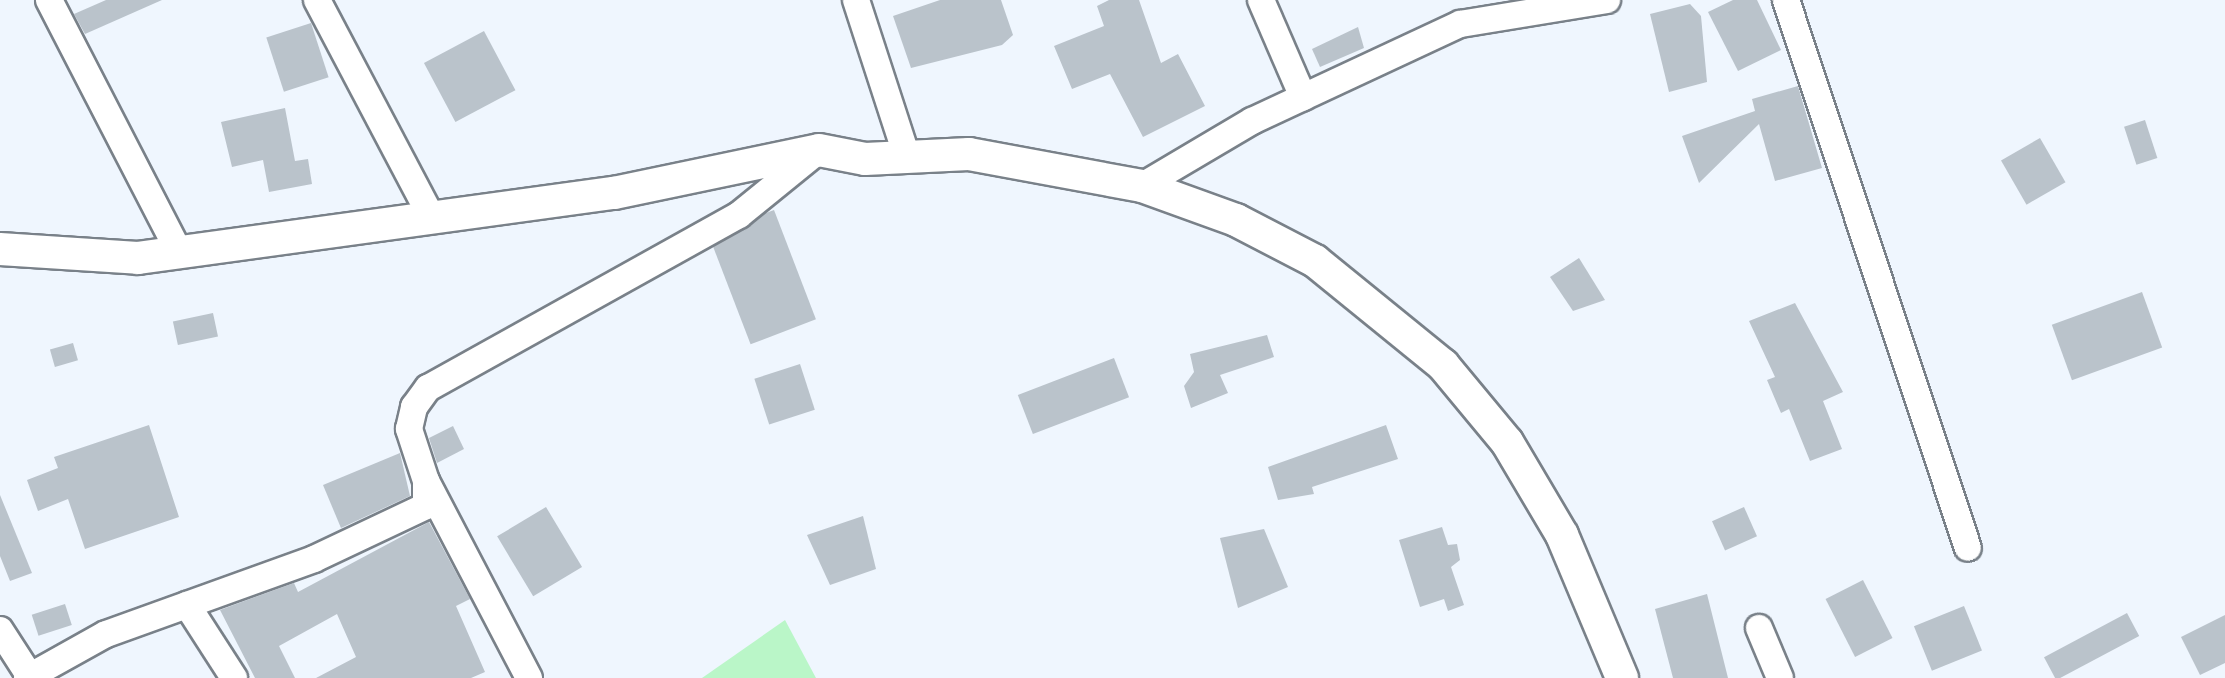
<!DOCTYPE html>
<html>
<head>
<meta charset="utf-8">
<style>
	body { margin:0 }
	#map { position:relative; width:2225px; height:678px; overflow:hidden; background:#eff6fe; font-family:"Open Sans",sans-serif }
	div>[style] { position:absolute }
	.green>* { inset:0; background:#baf6c8 }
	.building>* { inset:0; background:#bac3cb; transform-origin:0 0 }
	.roads { filter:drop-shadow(2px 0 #798189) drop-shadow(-2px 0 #798189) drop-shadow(0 2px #798189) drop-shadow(0 -2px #798189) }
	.minor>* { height:26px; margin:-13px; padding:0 13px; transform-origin:13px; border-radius:13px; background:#fff }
	.major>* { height:32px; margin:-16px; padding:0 16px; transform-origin:16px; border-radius:16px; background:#fff }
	span { translate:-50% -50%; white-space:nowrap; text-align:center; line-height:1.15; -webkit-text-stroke:6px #eff6fe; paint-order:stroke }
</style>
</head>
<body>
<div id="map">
	<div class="green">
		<div style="clip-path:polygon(785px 620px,816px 678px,702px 678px)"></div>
	</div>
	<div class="building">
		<div style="clip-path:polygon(106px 0,162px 0,85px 34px,74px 14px)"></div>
		<div style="clip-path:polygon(940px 0,1001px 0,1013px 35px,1002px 45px,911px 68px,893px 16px)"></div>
		<div style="clip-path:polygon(1109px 0,1139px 0,1161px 63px,1178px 54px,1205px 106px,1143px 137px,1110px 74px,1072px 89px,1054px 46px,1104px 26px,1097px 6px)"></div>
		<div style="clip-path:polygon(1733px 0,1757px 0,1781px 50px,1738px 71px,1708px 12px)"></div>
		<div style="clip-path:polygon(1690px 4px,1701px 16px,1707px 82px,1669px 92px,1650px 14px)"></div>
		<div style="left:311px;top:23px;width:57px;height:47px;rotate:72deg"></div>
		<div style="clip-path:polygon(1358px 27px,1364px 48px,1320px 67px,1312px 49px)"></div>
		<div style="left:484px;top:31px;width:67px;height:68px;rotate:62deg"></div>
		<div style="clip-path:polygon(1798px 86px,1822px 168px,1775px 181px,1759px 124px,1699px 183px,1682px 136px,1755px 111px,1752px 99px)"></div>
		<div style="clip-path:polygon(285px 108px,295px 161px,308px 159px,312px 184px,269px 192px,263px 160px,232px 167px,221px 122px)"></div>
		<div style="left:2145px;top:120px;width:40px;height:22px;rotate:72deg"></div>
		<div style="left:2040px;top:138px;width:51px;height:45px;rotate:60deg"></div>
		<div style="left:774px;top:210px;width:117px;height:70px;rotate:69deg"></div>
		<div style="clip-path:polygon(1579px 258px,1605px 300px,1573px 311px,1550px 277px)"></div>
		<div style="left:2142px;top:292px;width:59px;height:96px;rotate:70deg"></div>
		<div style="clip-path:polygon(1795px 303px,1843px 392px,1823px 401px,1842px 449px,1810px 461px,1789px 409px,1781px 413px,1767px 380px,1775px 377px,1749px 321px)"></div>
		<div style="left:213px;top:313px;width:24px;height:41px;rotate:78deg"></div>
		<div style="clip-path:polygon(1267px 335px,1274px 357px,1220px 375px,1228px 393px,1191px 408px,1184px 386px,1194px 372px,1190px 354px)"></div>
		<div style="left:73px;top:343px;width:18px;height:24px;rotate:74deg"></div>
		<div style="left:1114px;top:358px;width:42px;height:103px;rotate:69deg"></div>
		<div style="left:800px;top:364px;width:48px;height:48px;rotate:72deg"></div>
		<div style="clip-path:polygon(149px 425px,179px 517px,85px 549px,68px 499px,38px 511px,27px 480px,58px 468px,54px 457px)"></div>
		<div style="clip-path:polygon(1386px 425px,1398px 459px,1312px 487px,1314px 494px,1278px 500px,1268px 467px)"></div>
		<div style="clip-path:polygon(453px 426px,464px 449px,437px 463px,429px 438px)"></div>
		<div style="clip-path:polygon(400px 453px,410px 496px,341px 528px,323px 485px)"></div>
		<div style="clip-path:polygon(0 495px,32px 573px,10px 581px,0 556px)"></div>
		<div style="left:546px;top:507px;width:70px;height:57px;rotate:59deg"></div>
		<div style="left:1744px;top:507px;width:32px;height:35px;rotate:66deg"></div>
		<div style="clip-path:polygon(863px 516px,876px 569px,830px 585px,807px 535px)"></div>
		<div style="clip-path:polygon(429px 522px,470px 599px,456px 606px,485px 672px,471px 678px,316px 678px,356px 657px,337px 614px,279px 646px,295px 678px,255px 678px,220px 610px,294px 583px,298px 592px)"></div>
		<div style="clip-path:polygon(1442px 527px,1448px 545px,1457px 544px,1460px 560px,1451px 567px,1464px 605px,1448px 611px,1444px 599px,1420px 607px,1399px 540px)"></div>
		<div style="clip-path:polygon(1264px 529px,1288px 587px,1238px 608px,1220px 538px)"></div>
		<div style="left:1863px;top:580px;width:65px;height:42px;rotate:63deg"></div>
		<div style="clip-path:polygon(1707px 594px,1728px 678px,1673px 678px,1655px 609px)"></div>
		<div style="left:65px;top:604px;width:22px;height:35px;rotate:72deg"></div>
		<div style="left:1964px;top:606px;width:48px;height:54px;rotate:68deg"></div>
		<div style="left:2127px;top:613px;width:26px;height:94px;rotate:62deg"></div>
		<div style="clip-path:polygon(2225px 615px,2225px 663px,2200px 675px,2181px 637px)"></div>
	</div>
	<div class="roads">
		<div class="minor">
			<div style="left:49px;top:0;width:284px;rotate:62.7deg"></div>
			<div style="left:317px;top:0;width:246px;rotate:62.2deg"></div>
			<div style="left:856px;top:0;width:165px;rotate:72deg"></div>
			<div style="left:1261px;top:0;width:106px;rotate:66.6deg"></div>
			<div style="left:1786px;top:0;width:577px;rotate:71.63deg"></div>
			<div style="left:1142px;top:186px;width:128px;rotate:-30.6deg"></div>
			<div style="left:1252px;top:121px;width:230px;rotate:-25deg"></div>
			<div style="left:1460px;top:24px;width:149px;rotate:-9.3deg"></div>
			<div style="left:187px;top:605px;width:87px;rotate:57.2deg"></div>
			<div style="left:1759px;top:628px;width:54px;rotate:67.2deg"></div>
			<div style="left:0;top:630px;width:54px;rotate:57.2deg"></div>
			<div style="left:27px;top:678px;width:90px;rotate:-29.1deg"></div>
			<div style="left:106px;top:634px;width:221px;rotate:-19.8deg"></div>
			<div style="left:314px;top:559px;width:124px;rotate:-25.3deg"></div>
			<div style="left:426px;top:506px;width:25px;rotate:-90deg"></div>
			<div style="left:529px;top:678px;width:222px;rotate:-117.6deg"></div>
			<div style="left:426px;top:481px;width:55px;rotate:-108.1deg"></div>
			<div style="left:409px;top:429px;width:23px;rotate:-77deg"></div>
			<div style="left:414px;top:407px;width:24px;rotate:-54deg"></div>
			<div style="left:428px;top:388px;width:356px;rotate:-29.1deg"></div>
			<div style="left:739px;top:215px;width:103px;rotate:-39.1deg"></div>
		</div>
		<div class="major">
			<div style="left:0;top:249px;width:138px;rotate:3.7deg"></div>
			<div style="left:138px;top:258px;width:480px;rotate:-7.8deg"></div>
			<div style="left:614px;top:193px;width:209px;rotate:-11.8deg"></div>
			<div style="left:819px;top:150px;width:47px;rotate:11.1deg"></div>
			<div style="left:865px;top:159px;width:104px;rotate:-2.8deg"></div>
			<div style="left:969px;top:154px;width:176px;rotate:10.5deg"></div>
			<div style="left:1142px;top:186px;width:100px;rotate:19.9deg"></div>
			<div style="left:1236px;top:220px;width:89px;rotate:27.4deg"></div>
			<div style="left:1315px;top:261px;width:165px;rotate:39.1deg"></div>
			<div style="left:1443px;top:365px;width:100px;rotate:50.3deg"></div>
			<div style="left:1507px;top:442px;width:108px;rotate:59.4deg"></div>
			<div style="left:1562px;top:535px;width:155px;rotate:67.2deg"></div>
		</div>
	</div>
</div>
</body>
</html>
